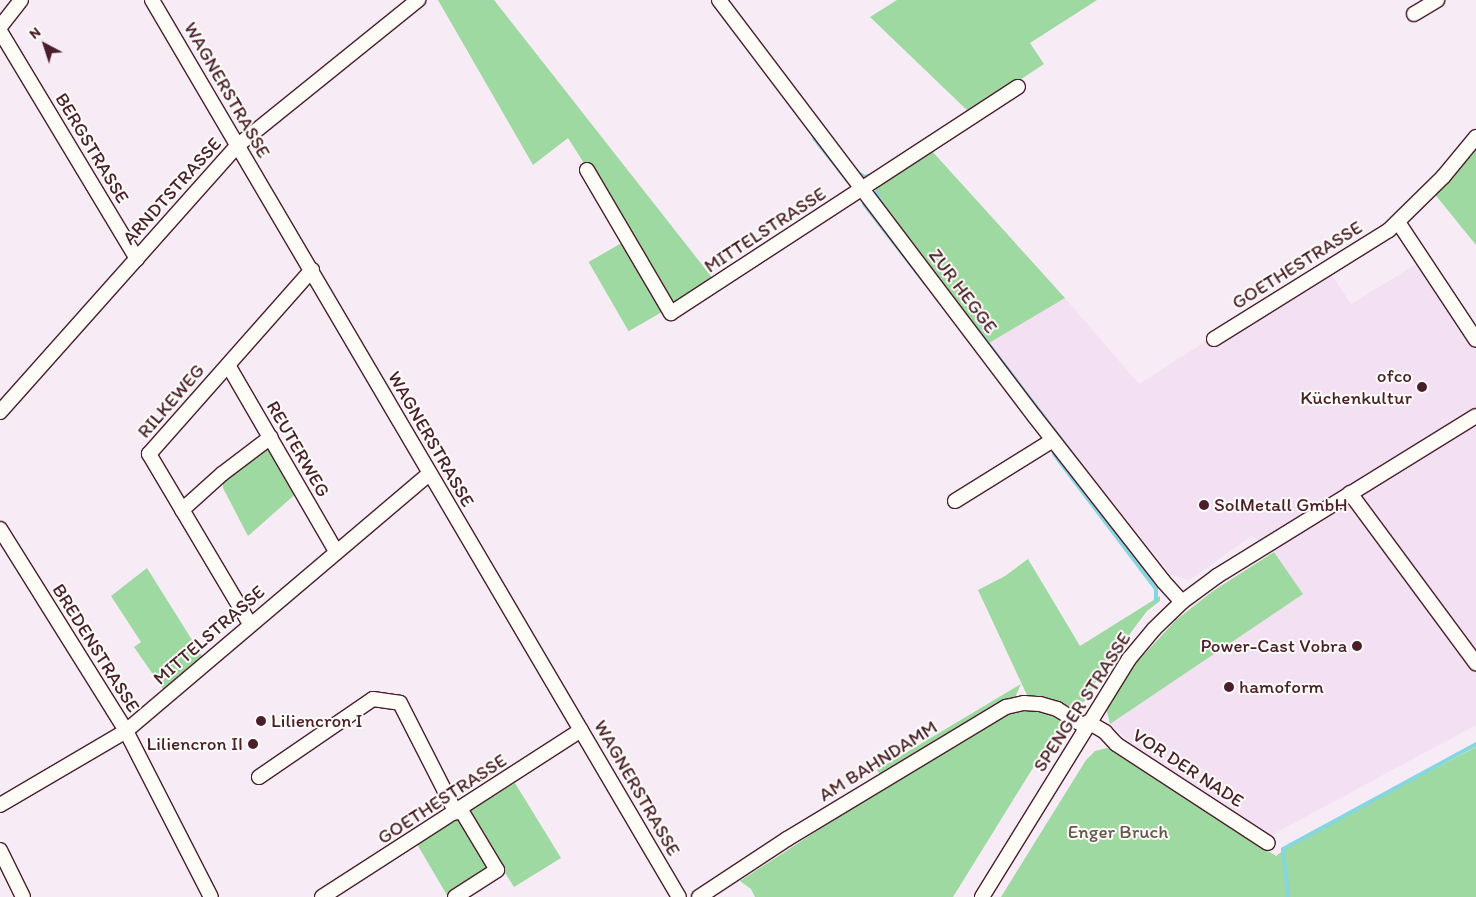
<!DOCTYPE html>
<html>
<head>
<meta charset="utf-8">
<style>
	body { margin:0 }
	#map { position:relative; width:1476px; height:897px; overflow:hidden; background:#f7ecf5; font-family:Itim,sans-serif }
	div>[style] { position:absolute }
	.built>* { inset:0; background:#f3e0f3 }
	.green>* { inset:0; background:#9dd9a0; transform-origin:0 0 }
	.stream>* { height:4px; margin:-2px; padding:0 2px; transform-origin:2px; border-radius:2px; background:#86d6e0 }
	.roads { filter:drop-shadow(1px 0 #4a1f2b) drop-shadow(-1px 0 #4a1f2b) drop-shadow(0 1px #4a1f2b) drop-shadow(0 -1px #4a1f2b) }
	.minor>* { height:14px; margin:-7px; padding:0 7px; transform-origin:7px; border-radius:7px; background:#fdfcf7 }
	.dots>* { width:14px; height:14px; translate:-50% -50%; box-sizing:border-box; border:2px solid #fdfcf7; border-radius:50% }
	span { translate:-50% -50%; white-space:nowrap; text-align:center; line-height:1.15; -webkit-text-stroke:4px #fdfcf7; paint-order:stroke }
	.street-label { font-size:19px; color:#4a1f2b }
	.poi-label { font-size:19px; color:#4a1f2b }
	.right { translate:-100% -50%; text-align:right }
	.left { translate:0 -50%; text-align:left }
	.park-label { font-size:19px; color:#63574e }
	.north { position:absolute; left:20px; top:20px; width:50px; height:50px; -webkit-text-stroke:4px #fdfcf7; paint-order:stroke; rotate:320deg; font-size:14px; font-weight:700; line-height:20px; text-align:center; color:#4a1f2b }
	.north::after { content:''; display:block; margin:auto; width:18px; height:22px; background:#4a1f2b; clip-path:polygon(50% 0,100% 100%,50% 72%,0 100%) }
</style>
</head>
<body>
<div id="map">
	<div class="built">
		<div style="clip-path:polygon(1420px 262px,1476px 350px,1476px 725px,1268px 837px,1138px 750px,1110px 724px,1303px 594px,1274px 552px,1252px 536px,1189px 580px,1170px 574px,991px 350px,989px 343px,1065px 298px,1139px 384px,1325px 265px,1351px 304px)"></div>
	</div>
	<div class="green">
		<div style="clip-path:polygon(438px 0,494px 0,714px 280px,674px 305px,568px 138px,533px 165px)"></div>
		<div style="clip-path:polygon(897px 0,1097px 0,1030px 43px,1044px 64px,970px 113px,870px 17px)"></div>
		<div style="clip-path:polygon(1476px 143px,1476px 245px,1433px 192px)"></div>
		<div style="clip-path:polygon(931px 150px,1065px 298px,989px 343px,879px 200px,875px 187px)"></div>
		<div style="left:625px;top:241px;width:80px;height:42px;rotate:60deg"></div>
		<div style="clip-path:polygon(267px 447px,273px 448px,299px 491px,248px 536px,223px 488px,223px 483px)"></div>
		<div style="clip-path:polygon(1274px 552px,1303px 594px,1110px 724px,1106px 708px,1137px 662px,1176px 620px,1213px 591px)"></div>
		<div style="clip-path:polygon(1028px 559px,1080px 646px,1160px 596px,1160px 601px,1147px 611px,1102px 671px,1085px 701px,1074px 707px,1027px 695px,978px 590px,1005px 576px)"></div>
		<div style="clip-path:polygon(147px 568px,202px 656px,163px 689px,134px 647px,141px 642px,111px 596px)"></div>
		<div style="clip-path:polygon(1021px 684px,1007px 715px,1030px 710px,1050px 714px,1061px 722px,1067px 731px,1063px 737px,1054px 734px,953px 897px,755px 897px,751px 889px,740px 881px,887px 785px,877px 770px)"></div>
		<div style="clip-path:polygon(1476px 747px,1476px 897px,1001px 897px,1086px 760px,1095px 751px,1107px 748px,1276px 856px,1293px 843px)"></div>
		<div style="clip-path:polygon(515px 783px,561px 858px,514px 887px,500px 865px,448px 897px,417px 844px)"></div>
	</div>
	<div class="stream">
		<div style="left:814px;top:138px;width:55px;rotate:51.7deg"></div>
		<div style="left:858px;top:173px;width:8px;rotate:30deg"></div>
		<div style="left:865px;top:177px;width:6px;rotate:-18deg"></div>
		<div style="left:877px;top:192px;width:10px;rotate:73deg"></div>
		<div style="left:864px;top:204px;width:100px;rotate:52.3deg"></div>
		<div style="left:977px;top:329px;width:180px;rotate:52.7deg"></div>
		<div style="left:1054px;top:454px;width:169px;rotate:52.9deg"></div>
		<div style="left:1156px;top:589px;width:12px;rotate:90deg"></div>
		<div style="left:1288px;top:897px;width:48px;rotate:-95.9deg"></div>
		<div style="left:1283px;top:849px;width:220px;rotate:-28.5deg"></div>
	</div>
	<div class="roads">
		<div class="minor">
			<div style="left:152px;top:0;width:1040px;rotate:59.57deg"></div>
			<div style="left:719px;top:0;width:523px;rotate:52.85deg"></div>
			<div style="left:1035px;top:417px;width:208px;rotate:52deg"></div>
			<div style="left:1163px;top:581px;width:28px;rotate:48deg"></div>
			<div style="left:1414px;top:14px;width:27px;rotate:-31deg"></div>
			<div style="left:0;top:27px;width:34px;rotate:-52deg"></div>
			<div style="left:0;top:31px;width:266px;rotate:59deg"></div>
			<div style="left:587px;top:170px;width:166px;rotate:59.6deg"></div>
			<div style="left:671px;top:313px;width:414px;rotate:-33.1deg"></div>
			<div style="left:1398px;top:222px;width:141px;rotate:56.5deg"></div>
			<div style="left:1214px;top:339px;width:206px;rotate:-31.9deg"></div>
			<div style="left:1389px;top:230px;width:76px;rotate:-44.5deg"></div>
			<div style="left:1443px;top:177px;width:52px;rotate:-50.5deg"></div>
			<div style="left:228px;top:365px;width:215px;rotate:59.9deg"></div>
			<div style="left:0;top:412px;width:356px;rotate:-48.3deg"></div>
			<div style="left:237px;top:146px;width:233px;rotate:-38.9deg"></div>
			<div style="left:1350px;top:493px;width:212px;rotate:53.5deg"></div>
			<div style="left:955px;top:501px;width:115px;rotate:-31.9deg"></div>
			<div style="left:182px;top:510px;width:54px;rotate:-42deg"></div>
			<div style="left:222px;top:474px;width:61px;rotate:-37.1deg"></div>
			<div style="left:0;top:529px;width:238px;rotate:58deg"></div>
			<div style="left:126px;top:731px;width:186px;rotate:62.9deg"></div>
			<div style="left:250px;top:624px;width:198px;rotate:-120.7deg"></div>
			<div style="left:149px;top:454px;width:246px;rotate:-48.5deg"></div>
			<div style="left:1088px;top:722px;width:20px;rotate:30deg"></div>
			<div style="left:1105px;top:732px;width:16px;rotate:47deg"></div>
			<div style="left:1116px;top:744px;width:181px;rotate:33.1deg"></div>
			<div style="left:259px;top:777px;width:138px;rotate:-34.4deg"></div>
			<div style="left:373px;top:699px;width:27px;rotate:8deg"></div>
			<div style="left:400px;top:703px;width:123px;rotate:63deg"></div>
			<div style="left:0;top:805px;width:146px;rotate:-30.4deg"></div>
			<div style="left:126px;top:731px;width:397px;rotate:-40.3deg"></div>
			<div style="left:0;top:850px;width:52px;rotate:63.9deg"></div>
			<div style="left:322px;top:897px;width:308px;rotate:-32.8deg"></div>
			<div style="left:455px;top:897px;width:50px;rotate:-32.7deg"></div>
			<div style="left:497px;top:870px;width:70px;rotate:-121deg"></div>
			<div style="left:699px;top:897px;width:105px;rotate:-33.4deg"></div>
			<div style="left:787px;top:839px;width:256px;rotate:-31.1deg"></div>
			<div style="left:1006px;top:707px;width:18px;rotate:-13deg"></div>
			<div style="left:1024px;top:703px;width:16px;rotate:4deg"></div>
			<div style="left:1040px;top:704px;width:18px;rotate:16deg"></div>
			<div style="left:1057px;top:709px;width:34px;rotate:32deg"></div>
			<div style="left:982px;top:897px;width:280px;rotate:-58.3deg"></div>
			<div style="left:1129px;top:659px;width:39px;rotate:-50deg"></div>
			<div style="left:1154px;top:629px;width:39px;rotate:-44deg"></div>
			<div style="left:1182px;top:602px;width:44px;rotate:-36.6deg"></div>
			<div style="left:1217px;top:576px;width:304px;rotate:-31.7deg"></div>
		</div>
	</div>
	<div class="dots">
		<div style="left:1422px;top:387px;background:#4a1f2b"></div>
		<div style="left:1204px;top:505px;background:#4a1f2b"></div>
		<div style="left:1357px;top:646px;background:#4a1f2b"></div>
		<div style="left:1229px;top:687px;background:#4a1f2b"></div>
		<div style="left:261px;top:721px;background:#4a1f2b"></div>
		<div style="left:253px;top:744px;background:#4a1f2b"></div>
	</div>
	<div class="street-label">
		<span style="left:227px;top:90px;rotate:60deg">WAGNERSTRASSE</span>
		<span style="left:92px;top:148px;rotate:59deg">BERGSTRASSE</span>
		<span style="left:172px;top:191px;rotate:-48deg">ARNDTSTRASSE</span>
		<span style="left:765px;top:230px;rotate:-33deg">MITTELSTRASSE</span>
		<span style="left:1297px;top:265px;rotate:-32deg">GOETHESTRASSE</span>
		<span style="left:963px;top:291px;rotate:53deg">ZUR HEGGE</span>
		<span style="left:171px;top:401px;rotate:-49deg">RILKEWEG</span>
		<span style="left:431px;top:439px;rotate:60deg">WAGNERSTRASSE</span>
		<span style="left:298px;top:449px;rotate:60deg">REUTERWEG</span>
		<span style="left:209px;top:635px;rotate:-41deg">MITTELSTRASSE</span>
		<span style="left:96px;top:648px;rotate:58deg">BREDENSTRASSE</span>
		<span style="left:1082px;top:702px;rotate:-57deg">SPENGER STRASSE</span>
		<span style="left:878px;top:761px;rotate:-32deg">AM BAHNDAMM</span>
		<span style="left:1188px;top:768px;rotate:33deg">VOR DER NADE</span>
		<span style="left:637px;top:788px;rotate:60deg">WAGNERSTRASSE</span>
		<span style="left:442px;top:799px;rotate:-33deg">GOETHESTRASSE</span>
	</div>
	<div class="poi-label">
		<span class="right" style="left:1412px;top:387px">ofco<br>Küchenkultur</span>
		<span class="left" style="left:1214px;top:505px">SolMetall GmbH</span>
		<span class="right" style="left:1347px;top:646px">Power-Cast Vobra</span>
		<span class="left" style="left:1239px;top:687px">hamoform</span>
		<span class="left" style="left:271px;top:721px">Liliencron I</span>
		<span class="right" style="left:243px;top:744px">Liliencron II</span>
	</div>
	<div class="park-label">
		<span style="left:1118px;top:832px">Enger Bruch</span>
	</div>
	<div class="north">N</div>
</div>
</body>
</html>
